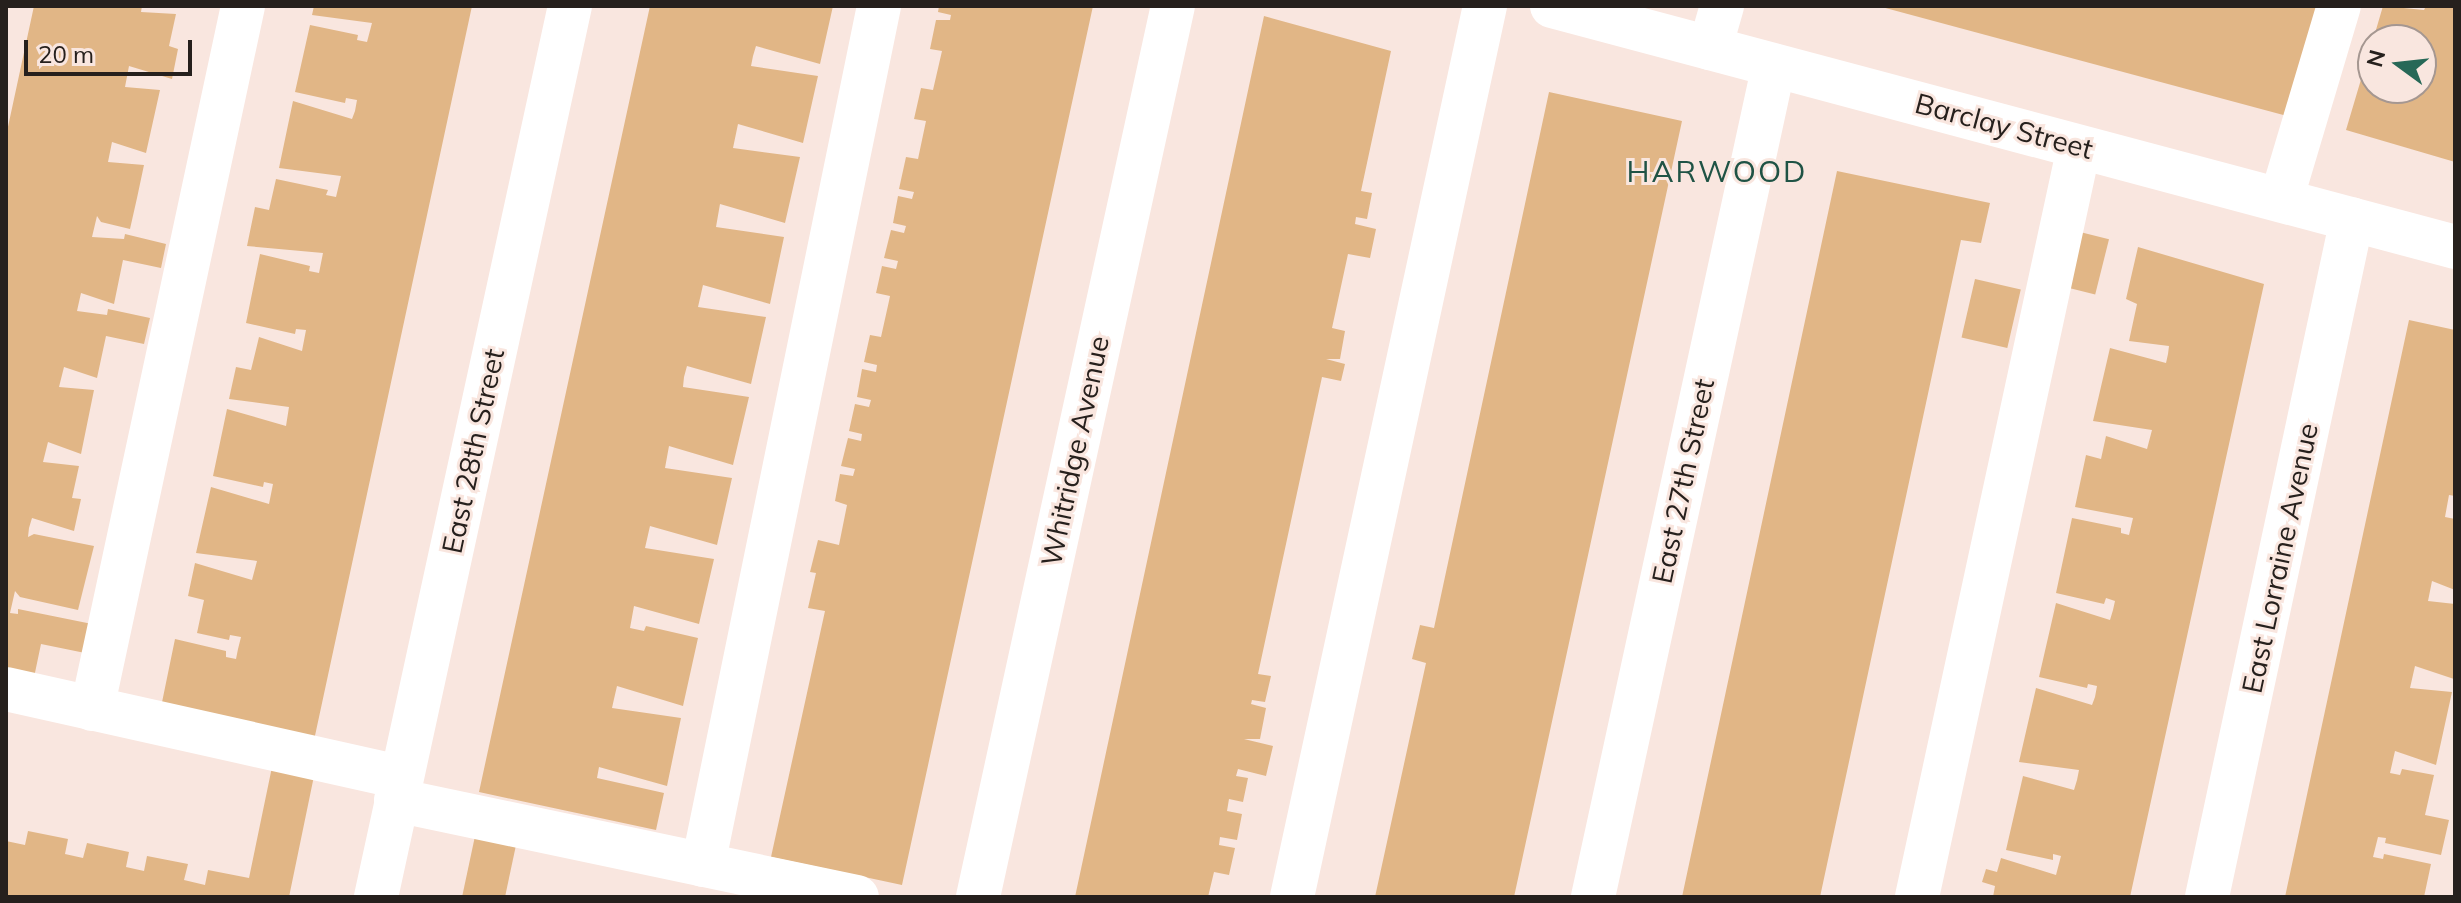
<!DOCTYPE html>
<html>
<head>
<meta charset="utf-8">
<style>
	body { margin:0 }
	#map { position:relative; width:2461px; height:903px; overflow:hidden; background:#f9e6df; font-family:Mulish,sans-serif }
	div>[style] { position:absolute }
	.building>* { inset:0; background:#e1b686; transform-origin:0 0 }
	.minor>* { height:44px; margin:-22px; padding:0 22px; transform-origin:22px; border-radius:22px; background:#fff }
	.major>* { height:44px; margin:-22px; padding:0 22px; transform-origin:22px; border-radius:22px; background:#fff }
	span { translate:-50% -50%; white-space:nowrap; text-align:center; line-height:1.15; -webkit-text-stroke:6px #f9e6df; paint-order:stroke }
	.street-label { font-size:28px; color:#26201d }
	.neighbourhood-label { font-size:30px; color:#1f5345; letter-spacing:2px }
	.frame { position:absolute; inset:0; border:8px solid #26201d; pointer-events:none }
	.north { position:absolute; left:2357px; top:24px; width:80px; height:80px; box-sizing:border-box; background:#f9e6df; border:2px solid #a59791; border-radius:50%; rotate:285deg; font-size:22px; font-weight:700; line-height:32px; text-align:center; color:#26201d }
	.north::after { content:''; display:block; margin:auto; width:28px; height:36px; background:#276857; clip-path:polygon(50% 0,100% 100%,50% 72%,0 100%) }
	.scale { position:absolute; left:24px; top:40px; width:168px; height:36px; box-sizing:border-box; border:4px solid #26201d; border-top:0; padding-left:10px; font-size:24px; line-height:28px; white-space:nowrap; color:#26201d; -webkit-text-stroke:6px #f9e6df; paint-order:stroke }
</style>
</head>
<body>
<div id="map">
	<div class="building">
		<div style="clip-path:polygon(34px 6px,142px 6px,141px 12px,176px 14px,169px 46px,178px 49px,172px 79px,129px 66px,125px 87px,160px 90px,146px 153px,112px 142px,108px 162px,144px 165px,137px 198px,130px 229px,101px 222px,97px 216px,92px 237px,124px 239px,125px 234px,166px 244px,161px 268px,123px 260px,114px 304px,81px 293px,77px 311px,107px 315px,108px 309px,150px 318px,144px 344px,106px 336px,97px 378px,64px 367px,59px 387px,94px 390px,81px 454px,48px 442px,43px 462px,79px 466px,72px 498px,81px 499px,74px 531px,32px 518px,29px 528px,28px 537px,34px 534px,94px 546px,78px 610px,20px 597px,15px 591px,10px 613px,18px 614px,18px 609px,97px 625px,90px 654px,41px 644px,32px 687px,6px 681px,6px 136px)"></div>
		<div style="clip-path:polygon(314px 6px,472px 6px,313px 745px,160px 712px,175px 639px,226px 651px,226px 657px,236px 659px,238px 649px,241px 637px,230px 635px,229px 640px,197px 633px,204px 600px,188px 596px,195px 563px,252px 580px,257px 561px,196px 553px,211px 487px,269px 504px,273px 484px,264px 482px,263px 487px,213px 476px,227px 409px,286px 426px,289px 407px,229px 399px,236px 367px,251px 370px,259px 337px,302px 351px,306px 330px,296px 329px,295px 334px,246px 323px,260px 254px,310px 266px,309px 271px,319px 273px,323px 253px,247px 246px,254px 212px,255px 207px,269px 210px,276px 179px,328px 190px,326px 195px,336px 197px,341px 176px,279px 168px,293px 101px,352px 119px,355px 111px,357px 100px,346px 98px,345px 103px,295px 92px,310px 25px,358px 35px,357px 40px,367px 42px,372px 23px,312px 15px)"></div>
		<div style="clip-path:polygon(650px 6px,833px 6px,820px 64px,756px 46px,753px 56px,751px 66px,818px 76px,803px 143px,738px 124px,733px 148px,800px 157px,785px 223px,720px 204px,716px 227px,784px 237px,770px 304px,703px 285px,698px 307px,766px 317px,751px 384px,687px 366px,684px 377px,683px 387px,749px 397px,733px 465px,669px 446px,665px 468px,732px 478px,717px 545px,650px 526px,645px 548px,714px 559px,699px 624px,634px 606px,630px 628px,644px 631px,646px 626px,698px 638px,683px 706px,617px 686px,614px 699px,612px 708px,681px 718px,667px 786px,599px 767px,597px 778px,664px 793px,656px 830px,479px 792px)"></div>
		<div style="clip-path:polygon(939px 6px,1093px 6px,902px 885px,771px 857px,825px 611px,808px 608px,816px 573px,810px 572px,818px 540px,839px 545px,847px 505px,835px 501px,840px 474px,853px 476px,855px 469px,841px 466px,848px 438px,861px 441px,862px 434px,849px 431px,855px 404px,869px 407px,871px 400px,857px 397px,862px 369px,876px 372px,877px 365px,864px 362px,870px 335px,881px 337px,889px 301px,890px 296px,876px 293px,882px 266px,896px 269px,898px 261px,884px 258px,891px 230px,904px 233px,906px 226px,893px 223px,898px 196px,912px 199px,914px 192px,899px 189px,906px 157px,918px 159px,926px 121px,914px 119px,921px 88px,933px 90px,942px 51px,930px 49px,936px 20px,950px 20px,951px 15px,938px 12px)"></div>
		<div style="clip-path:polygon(1878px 6px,2320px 6px,2291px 117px)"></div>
		<div style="clip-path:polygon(2383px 6px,2424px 10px,2426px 6px,2455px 6px,2455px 162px,2346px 130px,2365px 66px,2373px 68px,2373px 88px,2421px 88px,2421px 40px,2373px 40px)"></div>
		<div style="clip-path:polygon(1264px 16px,1391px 51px,1361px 191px,1372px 193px,1367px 219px,1356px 217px,1355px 224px,1376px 229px,1370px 258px,1348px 254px,1332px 328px,1345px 331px,1340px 359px,1326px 359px,1345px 364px,1341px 381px,1322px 377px,1258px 674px,1271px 676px,1265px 702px,1252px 700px,1251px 704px,1266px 708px,1260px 739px,1244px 739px,1273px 746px,1266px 776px,1238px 769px,1236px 776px,1248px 778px,1243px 802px,1229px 799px,1227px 811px,1242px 814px,1237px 840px,1220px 837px,1219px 845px,1235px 848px,1229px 875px,1214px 872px,1208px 897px,1075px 897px)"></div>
		<div style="clip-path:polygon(1549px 92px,1682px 121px,1663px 209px,1514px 897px,1375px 897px,1426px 663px,1412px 659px,1420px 625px,1434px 628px)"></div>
		<div style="clip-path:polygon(1837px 171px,1990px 203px,1981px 243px,1961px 240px,1820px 897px,1682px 897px)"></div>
		<div style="left:2076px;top:231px;width:34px;height:57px;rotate:14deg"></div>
		<div style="clip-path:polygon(2138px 247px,2264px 284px,2130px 897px,1993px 897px,1995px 886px,1982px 882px,1986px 869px,1997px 872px,2001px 858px,2056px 875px,2061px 856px,2053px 854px,2053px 860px,2006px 850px,2023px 776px,2074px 790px,2077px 780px,2079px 770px,2019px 762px,2036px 688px,2092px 705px,2095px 697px,2097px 686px,2088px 684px,2087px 688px,2039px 677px,2056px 603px,2110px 620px,2113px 610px,2115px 601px,2106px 598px,2104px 604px,2056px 593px,2072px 518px,2121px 528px,2121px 533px,2129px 535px,2133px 518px,2075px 507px,2086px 455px,2101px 459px,2106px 436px,2147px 449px,2152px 430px,2093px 421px,2110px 348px,2166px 363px,2168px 354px,2169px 346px,2129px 341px,2137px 304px,2126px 299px)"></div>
		<div style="left:1975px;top:279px;width:47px;height:60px;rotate:13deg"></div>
		<div style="clip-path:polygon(2409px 320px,2455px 330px,2455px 496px,2449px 495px,2445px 517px,2455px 519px,2455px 590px,2432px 581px,2428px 601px,2455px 604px,2455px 674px,2454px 679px,2415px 666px,2410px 688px,2452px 692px,2436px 765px,2395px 751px,2390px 773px,2400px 775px,2402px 769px,2434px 775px,2425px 815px,2449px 820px,2441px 855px,2385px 843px,2386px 838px,2378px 837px,2373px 857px,2383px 859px,2384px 854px,2431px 864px,2424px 897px,2285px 897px)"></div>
		<div style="clip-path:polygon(272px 767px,314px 776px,289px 897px,6px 897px,6px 841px,25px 845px,28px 831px,68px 839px,65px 854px,83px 858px,87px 843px,129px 852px,126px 867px,144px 871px,147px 856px,188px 864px,184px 880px,205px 885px,208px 870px,249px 878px)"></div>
		<div style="left:478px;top:822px;width:42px;height:77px;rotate:12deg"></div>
	</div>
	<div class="minor">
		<div style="left:1552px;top:6px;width:935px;rotate:14.94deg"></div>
		<div style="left:1710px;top:48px;width:44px;rotate:-74.1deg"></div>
		<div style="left:2281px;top:200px;width:202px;rotate:-73.4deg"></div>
		<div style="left:6px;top:689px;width:405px;rotate:12.6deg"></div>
		<div style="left:92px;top:709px;width:719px;rotate:-77.88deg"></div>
		<div style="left:396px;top:800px;width:471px;rotate:11.9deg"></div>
		<div style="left:703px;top:865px;width:877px;rotate:-78.42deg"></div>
		<div style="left:978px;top:897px;width:912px;rotate:-77.66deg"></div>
		<div style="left:1292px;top:897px;width:912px;rotate:-77.78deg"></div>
		<div style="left:1593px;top:897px;width:851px;rotate:-77.73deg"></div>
		<div style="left:1917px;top:897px;width:767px;rotate:-77.81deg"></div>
		<div style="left:2207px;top:897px;width:693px;rotate:-77.93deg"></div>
	</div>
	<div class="major">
		<div style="left:376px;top:897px;width:912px;rotate:-77.72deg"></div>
	</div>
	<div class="street-label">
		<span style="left:2004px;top:126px;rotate:15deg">Barclay Street</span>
		<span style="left:473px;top:451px;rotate:-78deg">East 28th Street</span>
		<span style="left:1075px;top:451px;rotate:-78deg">Whitridge Avenue</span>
		<span style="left:1683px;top:481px;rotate:-78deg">East 27th Street</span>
		<span style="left:2280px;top:558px;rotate:-78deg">East Lorraine Avenue</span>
	</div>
	<div class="neighbourhood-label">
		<span style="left:1717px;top:171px">HARWOOD</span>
	</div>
	<div class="frame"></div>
	<div class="north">N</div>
	<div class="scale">20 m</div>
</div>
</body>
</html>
